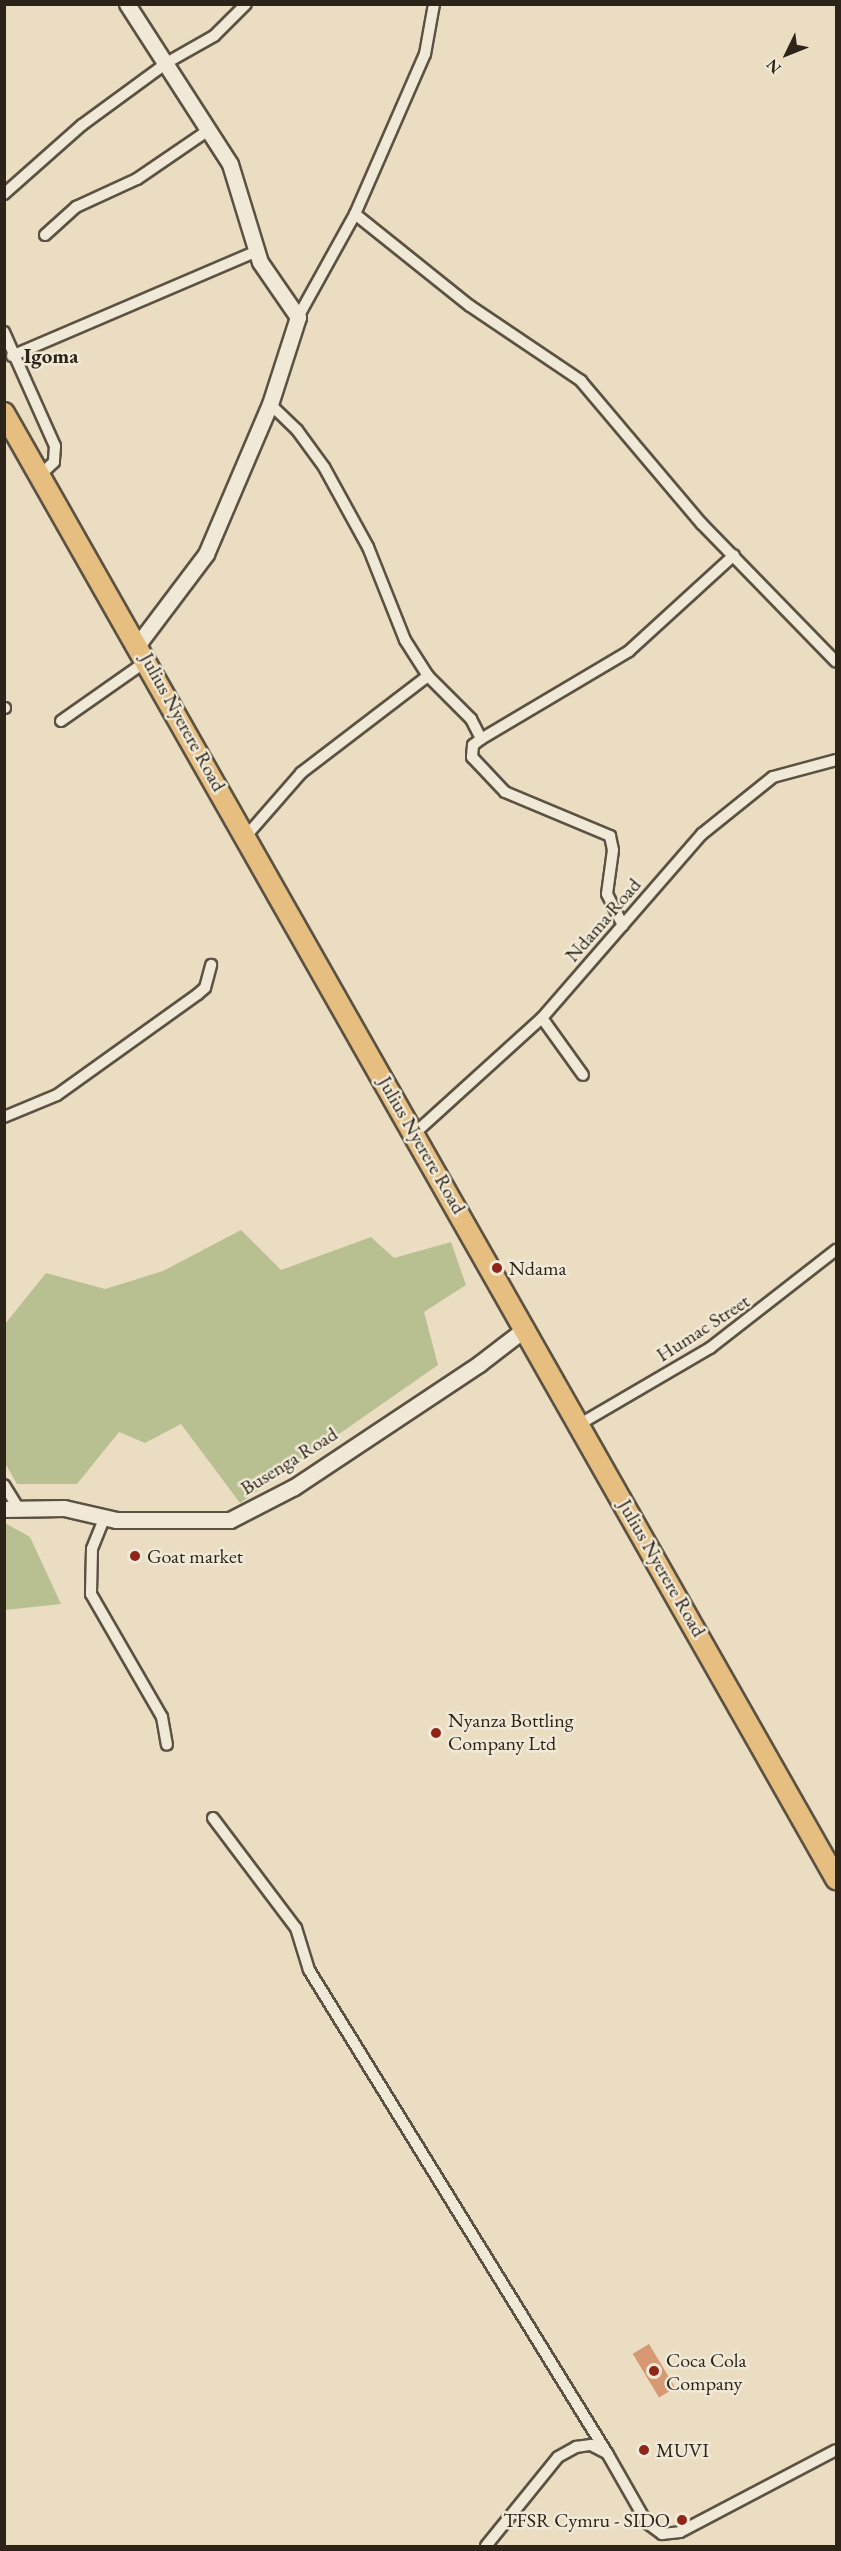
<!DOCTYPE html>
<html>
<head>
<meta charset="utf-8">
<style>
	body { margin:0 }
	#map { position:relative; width:841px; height:2551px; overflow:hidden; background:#eaddc1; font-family:"EB Garamond",serif }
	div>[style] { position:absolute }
	.green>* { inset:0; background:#b8c092 }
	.building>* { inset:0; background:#d79874; transform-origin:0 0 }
	.roads { filter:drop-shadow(2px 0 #5c5243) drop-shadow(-2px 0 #5c5243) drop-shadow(0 2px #5c5243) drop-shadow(0 -2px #5c5243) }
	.street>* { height:10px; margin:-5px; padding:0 5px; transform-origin:5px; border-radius:5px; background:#f1e9d7 }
	.secondary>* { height:15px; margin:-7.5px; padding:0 7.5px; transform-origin:7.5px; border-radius:7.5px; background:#f1e9d7 }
	.highway>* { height:20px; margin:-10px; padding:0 10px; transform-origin:10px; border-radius:10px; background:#e5be80 }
	.dots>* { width:16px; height:16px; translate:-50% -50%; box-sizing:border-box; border:3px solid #f1e9d7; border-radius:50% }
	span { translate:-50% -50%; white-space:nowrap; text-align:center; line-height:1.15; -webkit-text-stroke:5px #f1e9d7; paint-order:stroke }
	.street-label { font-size:20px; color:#2d2419 }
	.poi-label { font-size:20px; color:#2d2419 }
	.left { translate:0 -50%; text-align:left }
	.right { translate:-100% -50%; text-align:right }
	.neighbourhood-label { font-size:21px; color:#2d2419; font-weight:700 }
	.frame { position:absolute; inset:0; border:6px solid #2d2419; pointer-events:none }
	.north { position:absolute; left:757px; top:24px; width:60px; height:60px; -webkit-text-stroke:4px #f1e9d7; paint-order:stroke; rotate:227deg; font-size:16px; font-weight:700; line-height:24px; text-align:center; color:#2d2419 }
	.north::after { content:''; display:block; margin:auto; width:21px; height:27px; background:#2d2419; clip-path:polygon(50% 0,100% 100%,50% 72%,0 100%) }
</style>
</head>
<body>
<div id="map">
	<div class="green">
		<div style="clip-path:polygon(241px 1230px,281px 1270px,371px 1237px,394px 1258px,451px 1242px,466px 1285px,424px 1312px,438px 1365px,240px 1503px,181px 1424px,145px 1443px,119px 1432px,77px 1484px,17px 1484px,5px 1463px,5px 1324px,46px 1273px,105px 1289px,163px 1271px)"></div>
		<div style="clip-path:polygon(5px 1523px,30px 1537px,61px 1604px,5px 1610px)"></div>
	</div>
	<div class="building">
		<div style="left:649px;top:2344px;width:51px;height:19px;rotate:59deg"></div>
	</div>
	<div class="roads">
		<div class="street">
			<div style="left:4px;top:194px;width:104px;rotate:-41.5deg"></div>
			<div style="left:82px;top:125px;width:107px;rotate:-36.2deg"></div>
			<div style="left:168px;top:62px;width:53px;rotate:-29.5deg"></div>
			<div style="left:214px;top:36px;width:45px;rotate:-45deg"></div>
			<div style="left:355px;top:214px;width:147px;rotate:38.7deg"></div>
			<div style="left:470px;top:306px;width:134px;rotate:34deg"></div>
			<div style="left:581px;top:381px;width:187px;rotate:49.8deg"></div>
			<div style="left:702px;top:524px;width:192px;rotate:45.8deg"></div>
			<div style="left:45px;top:235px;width:42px;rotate:-42.1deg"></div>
			<div style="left:76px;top:207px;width:67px;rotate:-24.7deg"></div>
			<div style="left:137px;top:179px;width:88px;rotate:-34.4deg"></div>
			<div style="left:298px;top:317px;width:118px;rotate:-61deg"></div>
			<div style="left:355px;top:214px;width:175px;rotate:-66.4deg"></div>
			<div style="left:425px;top:54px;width:51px;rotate:-79.8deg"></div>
			<div style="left:4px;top:332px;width:125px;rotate:65.9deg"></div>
			<div style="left:55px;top:446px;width:16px;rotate:94deg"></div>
			<div style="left:54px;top:462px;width:18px;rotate:137deg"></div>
			<div style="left:12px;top:356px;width:264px;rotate:-23.2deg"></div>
			<div style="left:270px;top:404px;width:37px;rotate:44deg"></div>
			<div style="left:297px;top:430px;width:46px;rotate:53.9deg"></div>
			<div style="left:324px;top:467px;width:91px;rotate:61.2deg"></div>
			<div style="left:368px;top:547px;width:100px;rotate:68.3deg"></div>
			<div style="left:405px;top:640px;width:43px;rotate:57.4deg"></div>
			<div style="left:428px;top:676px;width:61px;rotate:45deg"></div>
			<div style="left:471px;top:719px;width:22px;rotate:63deg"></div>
			<div style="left:481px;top:739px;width:172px;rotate:-30.7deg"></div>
			<div style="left:629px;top:651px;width:142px;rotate:-42.4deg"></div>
			<div style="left:4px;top:708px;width:1px"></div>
			<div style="left:61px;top:721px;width:106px;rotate:-35deg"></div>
			<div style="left:481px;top:739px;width:10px;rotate:143deg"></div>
			<div style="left:473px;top:745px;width:12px;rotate:95deg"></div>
			<div style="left:472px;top:757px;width:48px;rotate:46.7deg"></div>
			<div style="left:505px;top:792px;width:114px;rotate:22.7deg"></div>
			<div style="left:610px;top:836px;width:14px;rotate:78deg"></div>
			<div style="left:613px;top:850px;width:44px;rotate:97.8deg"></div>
			<div style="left:607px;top:894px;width:35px;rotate:63deg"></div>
			<div style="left:247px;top:835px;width:82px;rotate:-48.9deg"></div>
			<div style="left:301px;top:773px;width:160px;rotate:-37.4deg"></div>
			<div style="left:542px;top:1018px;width:70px;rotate:54.3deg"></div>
			<div style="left:4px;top:1117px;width:57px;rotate:-22.5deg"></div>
			<div style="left:57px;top:1095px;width:173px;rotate:-35.6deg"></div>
			<div style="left:198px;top:994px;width:9px;rotate:-41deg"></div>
			<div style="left:205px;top:988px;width:24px;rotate:-75deg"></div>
			<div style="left:415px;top:1133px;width:171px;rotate:-42.2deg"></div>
			<div style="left:542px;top:1018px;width:244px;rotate:-49deg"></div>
			<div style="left:702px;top:834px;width:91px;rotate:-38.8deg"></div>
			<div style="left:773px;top:777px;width:65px;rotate:-15.1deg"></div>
			<div style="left:580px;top:1424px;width:151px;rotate:-30.3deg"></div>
			<div style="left:710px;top:1348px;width:160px;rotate:-37.9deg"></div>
			<div style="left:4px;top:1485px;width:26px;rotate:58deg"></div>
			<div style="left:104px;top:1519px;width:32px;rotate:112deg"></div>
			<div style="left:92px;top:1549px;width:45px;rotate:91.3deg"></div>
			<div style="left:91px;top:1594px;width:142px;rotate:60deg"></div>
			<div style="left:162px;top:1717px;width:28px;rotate:80deg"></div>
			<div style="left:213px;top:1818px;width:138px;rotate:53deg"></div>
			<div style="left:296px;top:1928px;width:44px;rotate:72.8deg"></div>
			<div style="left:309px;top:1970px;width:568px;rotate:58.33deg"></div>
			<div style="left:486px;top:2546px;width:114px;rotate:-51deg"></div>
			<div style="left:558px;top:2457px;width:21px;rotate:-29deg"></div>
			<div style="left:576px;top:2447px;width:15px;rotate:-8deg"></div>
			<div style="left:591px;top:2445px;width:18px;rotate:27deg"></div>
			<div style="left:607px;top:2453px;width:81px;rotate:60.3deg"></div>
			<div style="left:647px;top:2523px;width:19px;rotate:36deg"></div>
			<div style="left:662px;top:2534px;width:18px;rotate:-6deg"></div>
			<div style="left:680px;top:2532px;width:176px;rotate:-27.7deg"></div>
		</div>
		<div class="secondary">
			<div style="left:127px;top:4px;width:190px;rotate:57.2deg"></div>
			<div style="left:230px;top:164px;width:102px;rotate:73deg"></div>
			<div style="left:260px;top:262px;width:67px;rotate:55.4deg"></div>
			<div style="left:298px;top:317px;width:91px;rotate:107.8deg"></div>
			<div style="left:270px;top:404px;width:163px;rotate:113.1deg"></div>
			<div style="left:206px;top:554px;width:111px;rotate:127deg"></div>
			<div style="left:4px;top:1509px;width:60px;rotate:-1deg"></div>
			<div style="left:64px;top:1508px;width:53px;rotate:13deg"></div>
			<div style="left:116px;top:1520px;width:114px"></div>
			<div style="left:230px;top:1520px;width:72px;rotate:-27.3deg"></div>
			<div style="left:294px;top:1487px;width:222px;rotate:-33.6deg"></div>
			<div style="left:479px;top:1364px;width:59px;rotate:-37.5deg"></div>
		</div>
		<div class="highway">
			<div style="left:4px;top:413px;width:1686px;rotate:60.42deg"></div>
		</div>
	</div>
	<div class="dots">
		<div style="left:497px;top:1268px;background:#8f2418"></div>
		<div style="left:135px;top:1556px;background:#8f2418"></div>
		<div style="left:436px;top:1733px;background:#8f2418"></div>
		<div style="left:654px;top:2371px;background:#8f2418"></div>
		<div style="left:644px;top:2450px;background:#8f2418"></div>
		<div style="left:682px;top:2520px;background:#8f2418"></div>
	</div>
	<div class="street-label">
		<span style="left:183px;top:722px;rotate:61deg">Julius Nyerere Road</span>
		<span style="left:603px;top:920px;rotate:-49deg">Ndama Road</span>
		<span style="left:422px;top:1145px;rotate:60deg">Julius Nyerere Road</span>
		<span style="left:703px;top:1328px;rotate:-33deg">Humac Street</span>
		<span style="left:289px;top:1461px;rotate:-32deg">Busenga Road</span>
		<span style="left:662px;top:1568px;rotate:60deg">Julius Nyerere Road</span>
	</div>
	<div class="poi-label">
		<span class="left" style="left:509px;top:1268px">Ndama</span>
		<span class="left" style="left:147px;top:1556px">Goat market</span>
		<span class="left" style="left:448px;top:1732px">Nyanza Bottling<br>Company Ltd</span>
		<span class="left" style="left:666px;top:2372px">Coca Cola<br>Company</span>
		<span class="left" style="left:656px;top:2450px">MUVI</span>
		<span class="right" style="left:670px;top:2520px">TFSR Cymru - SIDO</span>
	</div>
	<div class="neighbourhood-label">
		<span style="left:51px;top:356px">Igoma</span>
	</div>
	<div class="frame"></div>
	<div class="north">N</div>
</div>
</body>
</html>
